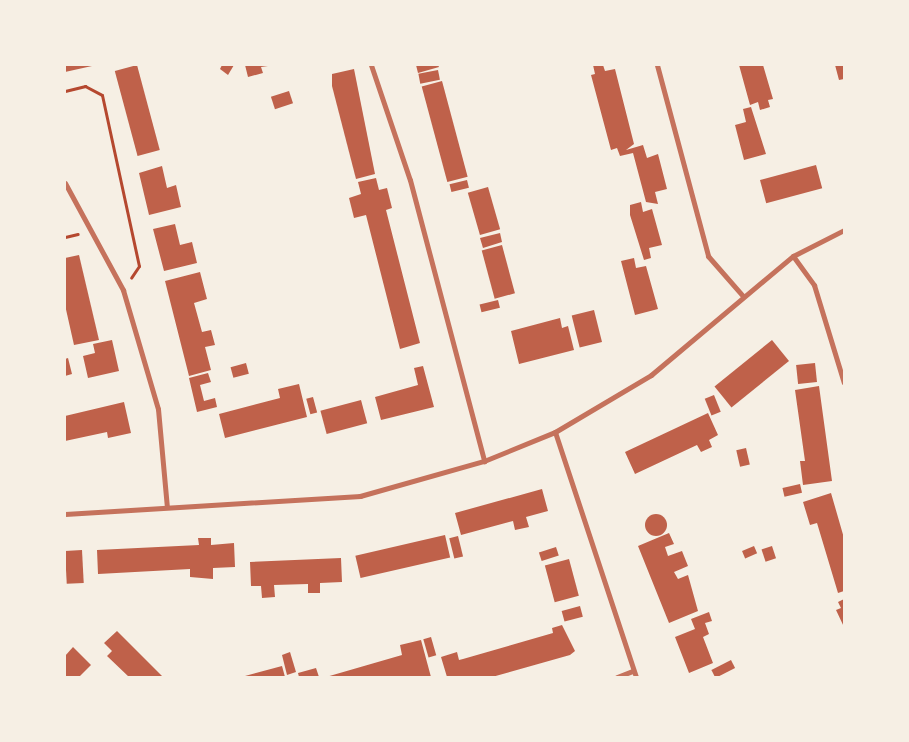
<!DOCTYPE html>
<html>
<head>
<meta charset="utf-8">
<style>
	body { margin:0 }
	#map { position:relative; width:909px; height:742px; overflow:hidden; background:#f6efe4; font-family:Rubik,sans-serif }
	div>[style] { position:absolute }
	.building>* { inset:0; background:#bf614a; transform-origin:0 0 }
	.round { border-radius:50% }
	.path>* { height:3px; margin:-1.5px; padding:0 1.5px; transform-origin:1.5px; border-radius:1.5px; background:#b5482f }
	.minor>* { height:5px; margin:-2.5px; padding:0 2.5px; transform-origin:2.5px; border-radius:2.5px; background:#c5725c }
	span { translate:-50% -50%; white-space:nowrap; text-align:center; line-height:1.15; -webkit-text-stroke:4px #f6efe4; paint-order:stroke }
	.frame { position:absolute; inset:0; border:66px solid #f6efe4; pointer-events:none }
</style>
</head>
<body>
<div id="map">
	<div class="building">
		<div style="clip-path:polygon(65px 65px,92px 65px,92px 66px,65px 72px)"></div>
		<div style="left:137px;top:65px;width:88px;height:23px;rotate:75deg"></div>
		<div style="clip-path:polygon(222px 65px,234px 65px,228px 75px,220px 69px)"></div>
		<div style="clip-path:polygon(245px 65px,268px 65px,268px 66px,261px 67px,263px 73px,248px 77px)"></div>
		<div style="clip-path:polygon(416px 65px,438px 65px,439px 67px,418px 73px)"></div>
		<div style="clip-path:polygon(593px 65px,603px 65px,605px 71px,615px 69px,634px 144px,626px 150px,643px 145px,647px 158px,658px 154px,667px 189px,655px 192px,658px 204px,646px 202px,633px 153px,620px 156px,617px 148px,611px 150px,591px 75px,595px 74px)"></div>
		<div style="clip-path:polygon(739px 65px,763px 65px,773px 99px,768px 100px,770px 107px,760px 110px,758px 102px,750px 105px)"></div>
		<div style="clip-path:polygon(835px 65px,844px 65px,844px 79px,839px 80px)"></div>
		<div style="clip-path:polygon(354px 69px,375px 174px,356px 179px,332px 86px,332px 74px)"></div>
		<div style="left:438px;top:70px;width:10px;height:20px;rotate:79deg"></div>
		<div style="left:442px;top:81px;width:99px;height:21px;rotate:75deg"></div>
		<div style="left:289px;top:91px;width:13px;height:19px;rotate:72deg"></div>
		<div style="clip-path:polygon(751px 107px,766px 154px,744px 160px,735px 125px,746px 122px,743px 109px)"></div>
		<div style="left:816px;top:165px;width:24px;height:58px;rotate:75deg"></div>
		<div style="clip-path:polygon(162px 166px,167px 188px,176px 185px,181px 207px,149px 215px,139px 173px)"></div>
		<div style="clip-path:polygon(376px 178px,379px 190px,387px 188px,392px 208px,386px 210px,420px 343px,400px 349px,366px 215px,354px 218px,349px 198px,361px 194px,358px 182px)"></div>
		<div style="left:467px;top:180px;width:8px;height:18px;rotate:76deg"></div>
		<div style="left:488px;top:187px;width:44px;height:21px;rotate:74deg"></div>
		<div style="clip-path:polygon(641px 202px,643px 212px,652px 209px,662px 245px,649px 248px,651px 258px,644px 260px,630px 215px,630px 205px)"></div>
		<div style="clip-path:polygon(175px 224px,180px 245px,192px 242px,197px 263px,164px 271px,153px 229px)"></div>
		<div style="clip-path:polygon(500px 233px,502px 242px,483px 248px,480px 238px)"></div>
		<div style="left:502px;top:245px;width:50px;height:21px;rotate:75deg"></div>
		<div style="clip-path:polygon(79px 255px,99px 340px,74px 345px,65px 305px,65px 258px)"></div>
		<div style="clip-path:polygon(634px 258px,636px 268px,646px 266px,658px 309px,635px 315px,621px 261px)"></div>
		<div style="clip-path:polygon(200px 272px,207px 299px,194px 303px,202px 332px,211px 330px,215px 345px,205px 347px,211px 370px,189px 376px,165px 281px)"></div>
		<div style="left:498px;top:300px;width:8px;height:19px;rotate:76deg"></div>
		<div style="left:594px;top:310px;width:33px;height:23px;rotate:76deg"></div>
		<div style="clip-path:polygon(560px 318px,562px 328px,568px 326px,574px 350px,519px 364px,511px 331px)"></div>
		<div style="clip-path:polygon(112px 340px,119px 371px,88px 378px,83px 356px,95px 353px,93px 344px)"></div>
		<div style="left:772px;top:340px;width:27px;height:74px;rotate:51deg"></div>
		<div style="clip-path:polygon(68px 358px,72px 374px,65px 376px,65px 359px)"></div>
		<div style="left:246px;top:363px;width:11px;height:16px;rotate:75deg"></div>
		<div style="left:815px;top:363px;width:19px;height:19px;rotate:84deg"></div>
		<div style="clip-path:polygon(423px 366px,434px 407px,381px 420px,375px 397px,418px 385px,414px 368px)"></div>
		<div style="clip-path:polygon(208px 373px,211px 382px,200px 385px,204px 401px,215px 398px,217px 407px,197px 412px,189px 378px)"></div>
		<div style="clip-path:polygon(299px 384px,307px 417px,225px 438px,219px 414px,280px 398px,278px 389px)"></div>
		<div style="clip-path:polygon(819px 386px,832px 481px,803px 485px,800px 461px,805px 461px,795px 390px)"></div>
		<div style="left:714px;top:395px;width:18px;height:10px;rotate:68deg"></div>
		<div style="left:313px;top:397px;width:16px;height:7px;rotate:75deg"></div>
		<div style="left:361px;top:400px;width:24px;height:42px;rotate:75deg"></div>
		<div style="clip-path:polygon(124px 402px,131px 433px,108px 438px,107px 432px,65px 441px,65px 416px)"></div>
		<div style="clip-path:polygon(708px 413px,718px 435px,709px 440px,712px 447px,701px 452px,697px 445px,635px 474px,625px 452px)"></div>
		<div style="left:746px;top:448px;width:17px;height:10px;rotate:77deg"></div>
		<div style="left:800px;top:484px;width:9px;height:18px;rotate:77deg"></div>
		<div style="clip-path:polygon(542px 489px,548px 511px,526px 517px,529px 527px,515px 530px,513px 521px,461px 535px,455px 513px)"></div>
		<div style="clip-path:polygon(831px 493px,844px 538px,844px 591px,838px 593px,817px 523px,810px 525px,803px 502px)"></div>
		<div class="round" style="left:645px;top:514px;width:22px;height:22px"></div>
		<div style="clip-path:polygon(669px 533px,674px 544px,665px 547px,668px 556px,682px 551px,688px 566px,674px 572px,678px 579px,688px 575px,698px 611px,669px 623px,638px 546px)"></div>
		<div style="left:445px;top:535px;width:23px;height:92px;rotate:77deg"></div>
		<div style="left:458px;top:536px;width:21px;height:9px;rotate:76deg"></div>
		<div style="clip-path:polygon(198px 538px,211px 538px,211px 545px,234px 543px,235px 567px,213px 568px,213px 579px,190px 577px,190px 569px,98px 574px,97px 550px,199px 545px)"></div>
		<div style="left:754px;top:546px;width:8px;height:13px;rotate:67deg"></div>
		<div style="left:772px;top:546px;width:13px;height:11px;rotate:72deg"></div>
		<div style="left:556px;top:547px;width:9px;height:18px;rotate:72deg"></div>
		<div style="left:82px;top:550px;width:33px;height:17px;rotate:87deg"></div>
		<div style="clip-path:polygon(341px 558px,342px 582px,320px 583px,320px 593px,308px 593px,308px 584px,274px 585px,275px 597px,262px 598px,261px 586px,251px 586px,250px 562px)"></div>
		<div style="left:569px;top:559px;width:38px;height:25px;rotate:75deg"></div>
		<div style="clip-path:polygon(844px 599px,844px 627px,836px 610px,841px 608px,838px 602px)"></div>
		<div style="left:580px;top:606px;width:11px;height:19px;rotate:75deg"></div>
		<div style="clip-path:polygon(709px 612px,712px 621px,705px 623px,709px 634px,703px 637px,713px 663px,689px 673px,675px 637px,695px 629px,691px 619px)"></div>
		<div style="clip-path:polygon(562px 625px,575px 651px,570px 655px,492px 677px,447px 677px,441px 657px,457px 652px,459px 660px,463px 659px,553px 633px,552px 628px)"></div>
		<div style="clip-path:polygon(117px 631px,163px 677px,129px 677px,107px 656px,112px 651px,104px 643px)"></div>
		<div style="left:431px;top:637px;width:19px;height:8px;rotate:74deg"></div>
		<div style="clip-path:polygon(421px 640px,431px 677px,326px 677px,402px 655px,400px 645px)"></div>
		<div style="clip-path:polygon(73px 647px,91px 665px,79px 677px,65px 677px,65px 656px)"></div>
		<div style="clip-path:polygon(290px 652px,296px 672px,287px 675px,282px 655px)"></div>
		<div style="left:731px;top:660px;width:9px;height:22px;rotate:63deg"></div>
		<div style="clip-path:polygon(282px 666px,285px 677px,245px 677px,245px 676px)"></div>
		<div style="clip-path:polygon(316px 668px,319px 677px,299px 677px,298px 673px)"></div>
	</div>
	<div class="path">
		<div style="left:65px;top:91px;width:21px;rotate:-14deg"></div>
		<div style="left:85px;top:86px;width:19px;rotate:28deg"></div>
		<div style="left:102px;top:95px;width:175px;rotate:77.8deg"></div>
		<div style="left:139px;top:266px;width:14px;rotate:124deg"></div>
		<div style="left:65px;top:237px;width:13px;rotate:-13deg"></div>
	</div>
	<div class="minor">
		<div style="left:371px;top:65px;width:121px;rotate:71.3deg"></div>
		<div style="left:410px;top:180px;width:291px;rotate:75.2deg"></div>
		<div style="left:657px;top:65px;width:198px;rotate:75deg"></div>
		<div style="left:708px;top:256px;width:52px;rotate:48.9deg"></div>
		<div style="left:65px;top:183px;width:122px;rotate:61.5deg"></div>
		<div style="left:123px;top:290px;width:124px;rotate:73.6deg"></div>
		<div style="left:158px;top:409px;width:98px;rotate:84.8deg"></div>
		<div style="left:793px;top:256px;width:36px;rotate:54deg"></div>
		<div style="left:814px;top:285px;width:102px;rotate:73deg"></div>
		<div style="left:555px;top:432px;width:258px;rotate:71.7deg"></div>
		<div style="left:65px;top:514px;width:296px;rotate:-3.5deg"></div>
		<div style="left:360px;top:496px;width:129px;rotate:-15.8deg"></div>
		<div style="left:484px;top:461px;width:77px;rotate:-22.2deg"></div>
		<div style="left:555px;top:432px;width:112px;rotate:-30.7deg"></div>
		<div style="left:651px;top:375px;width:185px;rotate:-40deg"></div>
		<div style="left:793px;top:256px;width:57px;rotate:-27deg"></div>
		<div style="left:617px;top:677px;width:17px;rotate:-21deg"></div>
	</div>
	<div class="frame"></div>
</div>
</body>
</html>
